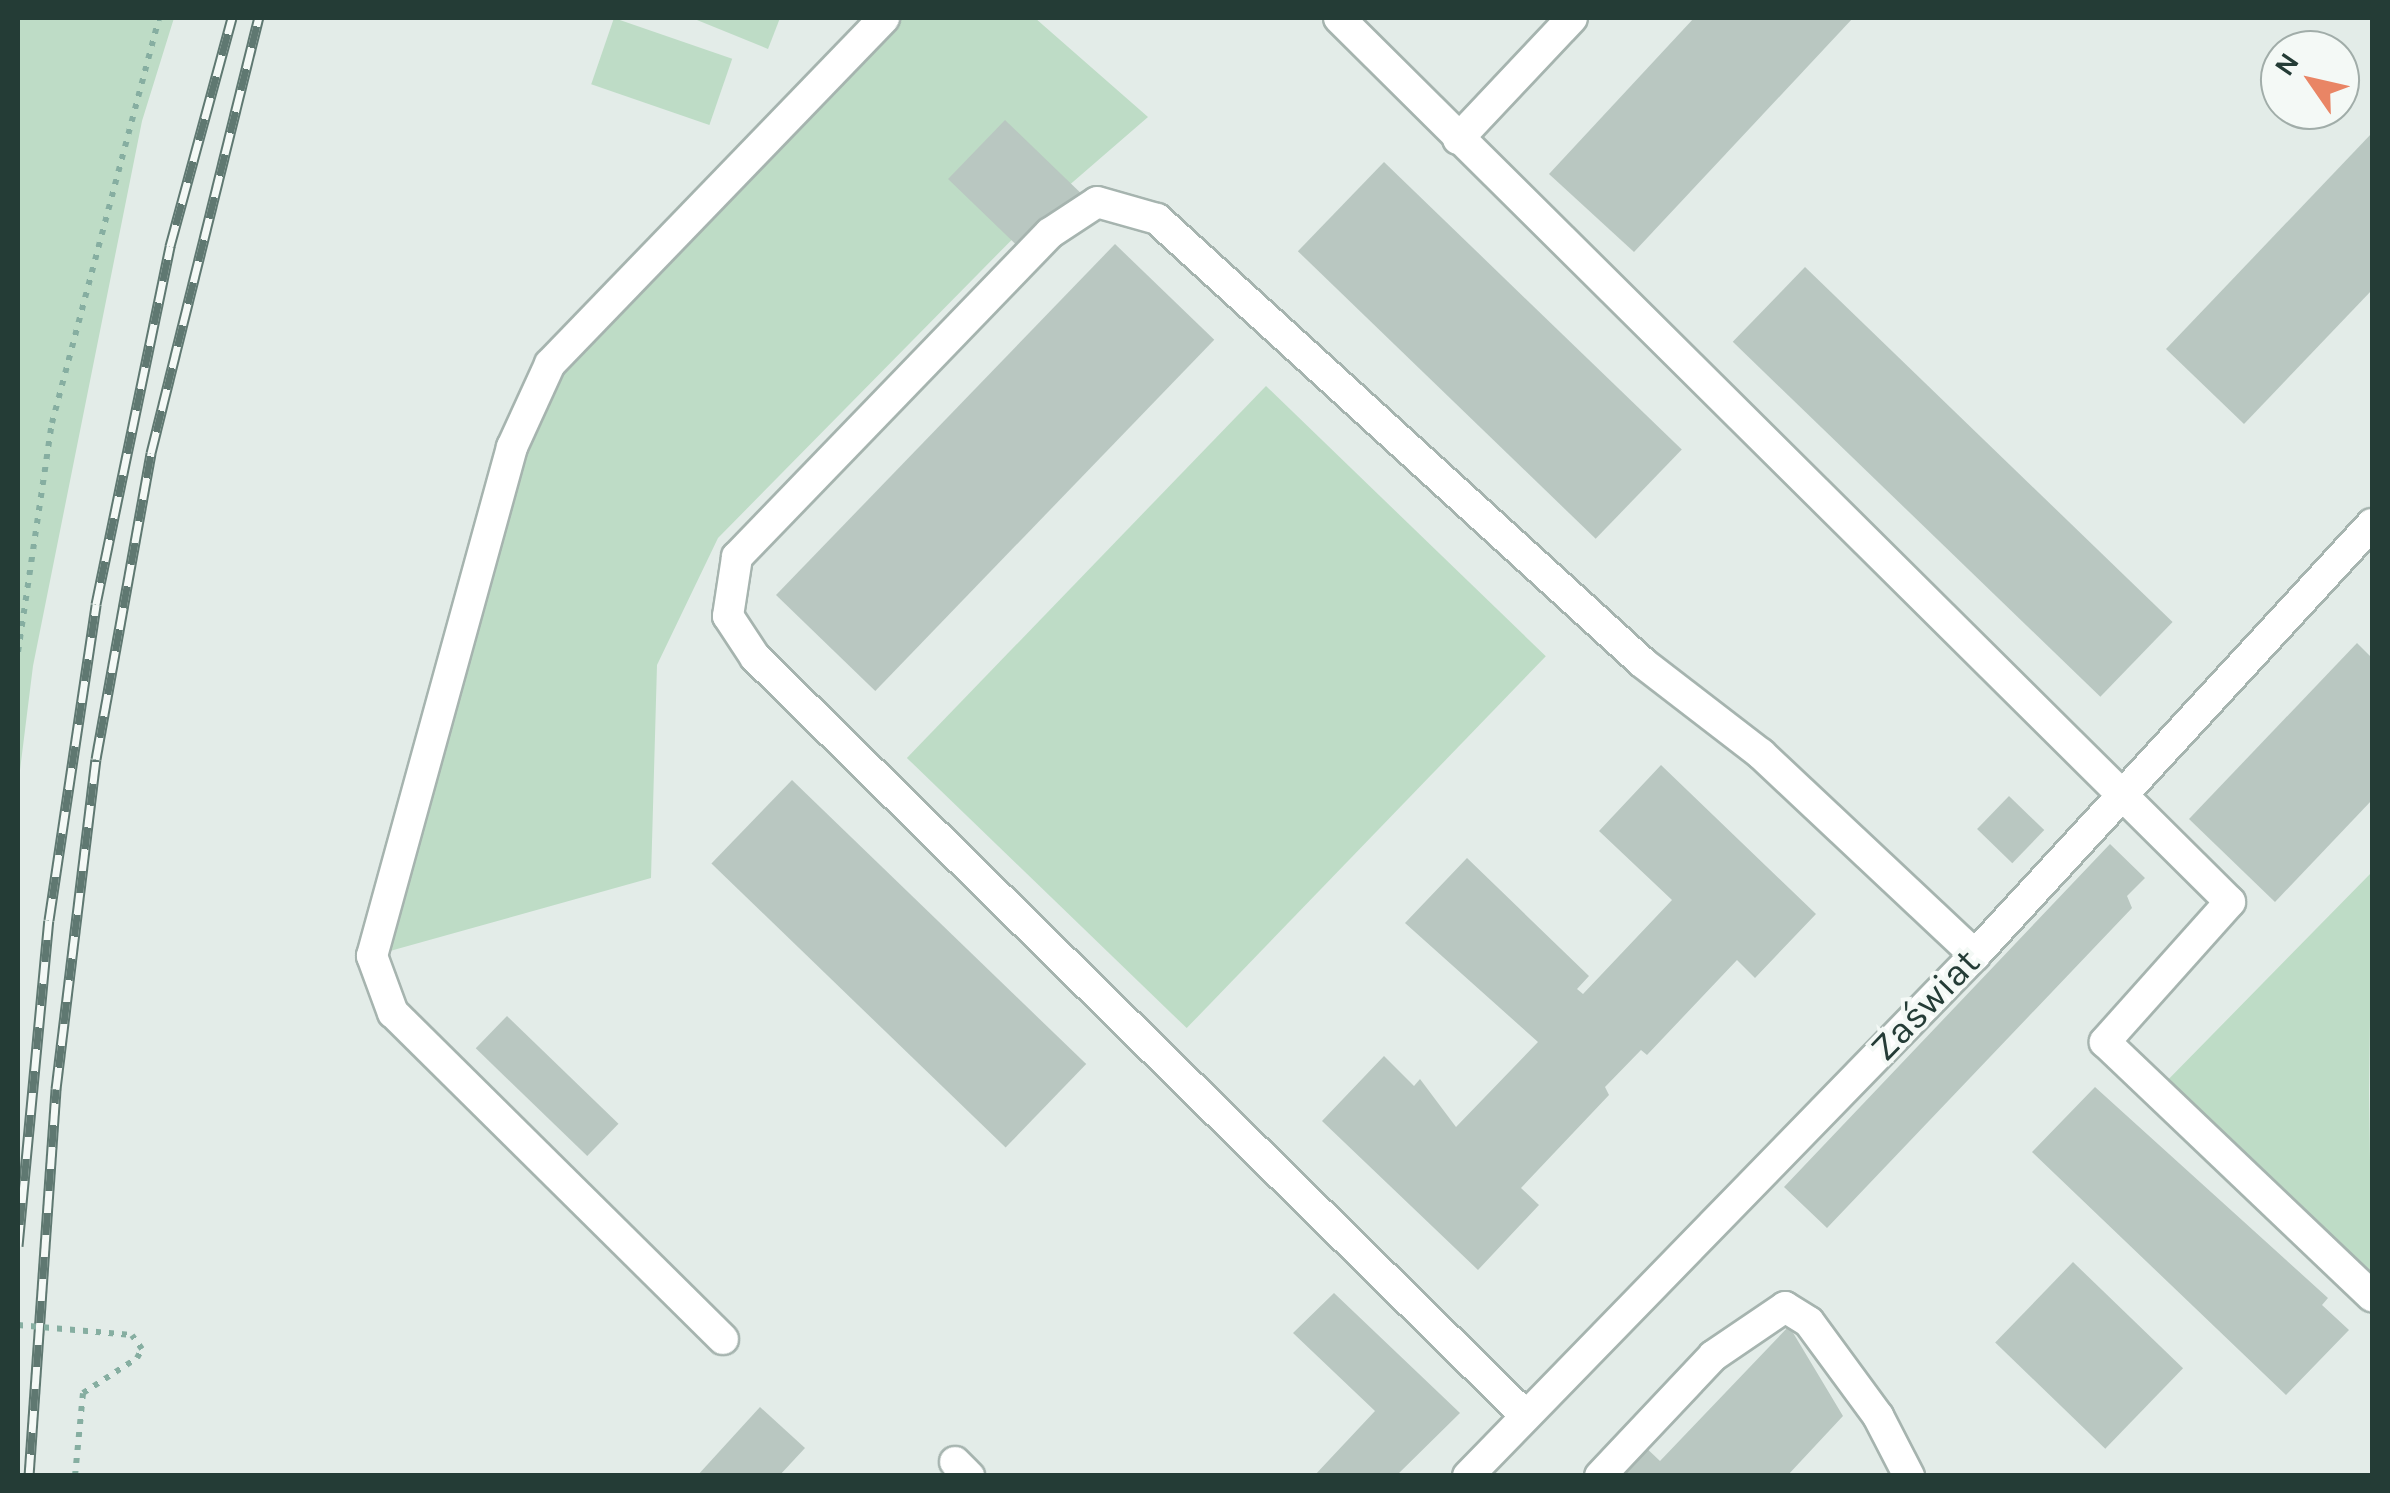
<!DOCTYPE html>
<html>
<head>
<meta charset="utf-8">
<style>
	body { margin:0 }
	#map { position:relative; width:2390px; height:1493px; overflow:hidden; background:#e3ece8; font-family:Karla,sans-serif }
	div>[style] { position:absolute }
	.green>* { inset:0; background:#bedcc6; transform-origin:0 0 }
	.building>* { inset:0; background:#b9c7c1; transform-origin:0 0 }
	.path>* { height:6px; margin-top:-3px; transform-origin:0; background:repeating-linear-gradient(90deg,#86aea1 0 5px,transparent 0 13px) }
	.roads { filter:drop-shadow(2px 0 #a6b4af) drop-shadow(-2px 0 #a6b4af) drop-shadow(0 2px #a6b4af) drop-shadow(0 -2px #a6b4af) }
	.minor>* { height:30px; margin:-15px; padding:0 15px; transform-origin:15px; border-radius:15px; background:#fff }
	.rail>* { height:11px; margin-top:-5.5px; transform-origin:0; background:repeating-linear-gradient(90deg,#f4f9f6 0 22px,#5f7871 0 44px); box-sizing:border-box; border-block:2px solid #5f7871 }
	.path-bridge>* { height:6px; margin-top:-3px; transform-origin:0; background:repeating-linear-gradient(90deg,#86aea1 0 5px,transparent 0 13px) }
	span { translate:-50% -50%; white-space:nowrap; text-align:center; line-height:1.15; -webkit-text-stroke:8px #f4f9f6; paint-order:stroke }
	.street-label { font-size:38px; color:#243c36 }
	.frame { position:absolute; inset:0; border:20px solid #243c36; pointer-events:none }
	.north { position:absolute; left:2260px; top:30px; width:100px; height:100px; box-sizing:border-box; background:#f4f9f6; border:2px solid #a1ada9; border-radius:50%; rotate:304deg; font-size:28px; font-weight:700; line-height:40px; text-align:center; color:#243c36 }
	.north::after { content:''; display:block; margin:auto; width:35px; height:45px; background:#e98565; clip-path:polygon(50% 0,100% 100%,50% 72%,0 100%) }
</style>
</head>
<body>
<div id="map">
	<div class="green">
		<div style="clip-path:polygon(18px 18px,174px 18px,142px 121px,33px 666px,18px 786px)"></div>
		<div style="left:614px;top:18px;width:125px;height:70px;rotate:19deg"></div>
		<div style="clip-path:polygon(692px 18px,780px 18px,768px 49px)"></div>
		<div style="clip-path:polygon(884px 18px,1035px 18px,1148px 117px,1044px 207px,718px 538px,657px 665px,651px 878px,372px 956px,550px 364px)"></div>
		<div style="left:1266px;top:386px;width:389px;height:517px;rotate:44deg"></div>
		<div style="clip-path:polygon(2372px 872px,2369px 1093px,2372px 1296px,2157px 1091px)"></div>
	</div>
	<div class="building">
		<div style="clip-path:polygon(1694px 18px,1853px 18px,1634px 252px,1549px 174px)"></div>
		<div style="left:1005px;top:120px;width:107px;height:82px;rotate:44deg"></div>
		<div style="clip-path:polygon(2372px 133px,2372px 290px,2244px 424px,2166px 349px)"></div>
		<div style="left:1384px;top:162px;width:414px;height:124px;rotate:44deg"></div>
		<div style="left:1115px;top:244px;width:138px;height:488px;rotate:44deg"></div>
		<div style="left:1805px;top:267px;width:511px;height:104px;rotate:44deg"></div>
		<div style="clip-path:polygon(2357px 643px,2372px 658px,2372px 800px,2275px 902px,2189px 819px)"></div>
		<div style="clip-path:polygon(1661px 765px,1816px 914px,1755px 978px,1737px 960px,1647px 1055px,1641px 1050px,1605px 1087px,1609px 1095px,1521px 1188px,1539px 1205px,1478px 1270px,1322px 1121px,1384px 1056px,1414px 1086px,1420px 1079px,1456px 1127px,1538px 1042px,1405px 923px,1467px 858px,1589px 976px,1577px 989px,1583px 994px,1672px 900px,1599px 831px)"></div>
		<div style="left:792px;top:780px;width:409px;height:116px;rotate:44deg"></div>
		<div style="left:2009px;top:796px;width:49px;height:46px;rotate:44deg"></div>
		<div style="clip-path:polygon(2110px 844px,2145px 878px,2127px 896px,2132px 908px,1827px 1228px,1784px 1187px)"></div>
		<div style="left:507px;top:1016px;width:155px;height:45px;rotate:44deg"></div>
		<div style="clip-path:polygon(2095px 1087px,2328px 1298px,2322px 1305px,2349px 1330px,2286px 1395px,2032px 1152px)"></div>
		<div style="left:2073px;top:1262px;width:153px;height:112px;rotate:44deg"></div>
		<div style="clip-path:polygon(1334px 1293px,1460px 1413px,1396px 1476px,1314px 1476px,1375px 1411px,1293px 1333px)"></div>
		<div style="clip-path:polygon(1789px 1326px,1843px 1416px,1787px 1476px,1621px 1476px,1641px 1443px,1660px 1461px)"></div>
		<div style="clip-path:polygon(760px 1407px,805px 1448px,779px 1476px,697px 1476px)"></div>
	</div>
	<div class="path">
		<div style="left:18px;top:652px;width:232px;rotate:-81.6deg"></div>
		<div style="left:52px;top:423px;width:419px;rotate:-75.2deg"></div>
		<div style="left:75px;top:1476px;width:83px;rotate:-84.5deg"></div>
		<div style="left:83px;top:1393px;width:64px;rotate:-32.9deg"></div>
		<div style="left:137px;top:1358px;width:10px;rotate:-61deg"></div>
		<div style="left:142px;top:1349px;width:17px;rotate:-126deg"></div>
	</div>
	<div class="roads">
		<div class="minor">
			<div style="left:1339px;top:18px;width:1255px;rotate:44.77deg"></div>
			<div style="left:2230px;top:902px;width:188px;rotate:131.8deg"></div>
			<div style="left:2105px;top:1042px;width:369px;rotate:43.6deg"></div>
			<div style="left:1458px;top:139px;width:166px;rotate:-46.7deg"></div>
			<div style="left:723px;top:1339px;width:464px;rotate:-135.3deg"></div>
			<div style="left:393px;top:1013px;width:61px;rotate:-110.2deg"></div>
			<div style="left:372px;top:956px;width:528px;rotate:-74.62deg"></div>
			<div style="left:512px;top:447px;width:91px;rotate:-65.4deg"></div>
			<div style="left:550px;top:364px;width:481px;rotate:-46deg"></div>
			<div style="left:1525px;top:1415px;width:1080px;rotate:-135.45deg"></div>
			<div style="left:755px;top:657px;width:49px;rotate:-123.4deg"></div>
			<div style="left:728px;top:616px;width:60px;rotate:-81.3deg"></div>
			<div style="left:737px;top:557px;width:450px;rotate:-46deg"></div>
			<div style="left:1050px;top:233px;width:56px;rotate:-33.4deg"></div>
			<div style="left:1097px;top:202px;width:62px;rotate:15.8deg"></div>
			<div style="left:1157px;top:219px;width:658px;rotate:42.41deg"></div>
			<div style="left:1643px;top:663px;width:149px;rotate:37.6deg"></div>
			<div style="left:1761px;top:754px;width:294px;rotate:43.2deg"></div>
			<div style="left:955px;top:1462px;width:20px;rotate:45deg"></div>
			<div style="left:1468px;top:1476px;width:727px;rotate:-45.78deg"></div>
			<div style="left:1975px;top:955px;width:586px;rotate:-47.35deg"></div>
			<div style="left:1600px;top:1476px;width:165px;rotate:-46.7deg"></div>
			<div style="left:1713px;top:1356px;width:87px;rotate:-34.2deg"></div>
			<div style="left:1785px;top:1307px;width:28px;rotate:32deg"></div>
			<div style="left:1809px;top:1322px;width:117px;rotate:53.7deg"></div>
			<div style="left:1878px;top:1416px;width:68px;rotate:62.7deg"></div>
		</div>
	</div>
	<div class="rail">
		<div style="left:18px;top:1246px;width:327px;rotate:-84.6deg"></div>
		<div style="left:49px;top:920px;width:319px;rotate:-81.5deg"></div>
		<div style="left:96px;top:604px;width:366px;rotate:-78.3deg"></div>
		<div style="left:170px;top:246px;width:236px;rotate:-74.8deg"></div>
		<div style="left:29px;top:1476px;width:388px;rotate:-86deg"></div>
		<div style="left:56px;top:1089px;width:332px;rotate:-83.1deg"></div>
		<div style="left:96px;top:759px;width:311px;rotate:-79.8deg"></div>
		<div style="left:151px;top:453px;width:448px;rotate:-76.1deg"></div>
	</div>
	<div class="path-bridge">
		<div style="left:18px;top:1325px;width:114px;rotate:5deg"></div>
	</div>
	<div class="street-label">
		<span style="left:1925px;top:1005px;rotate:-46deg">Zaświat</span>
	</div>
	<div class="frame"></div>
	<div class="north">N</div>
</div>
</body>
</html>
